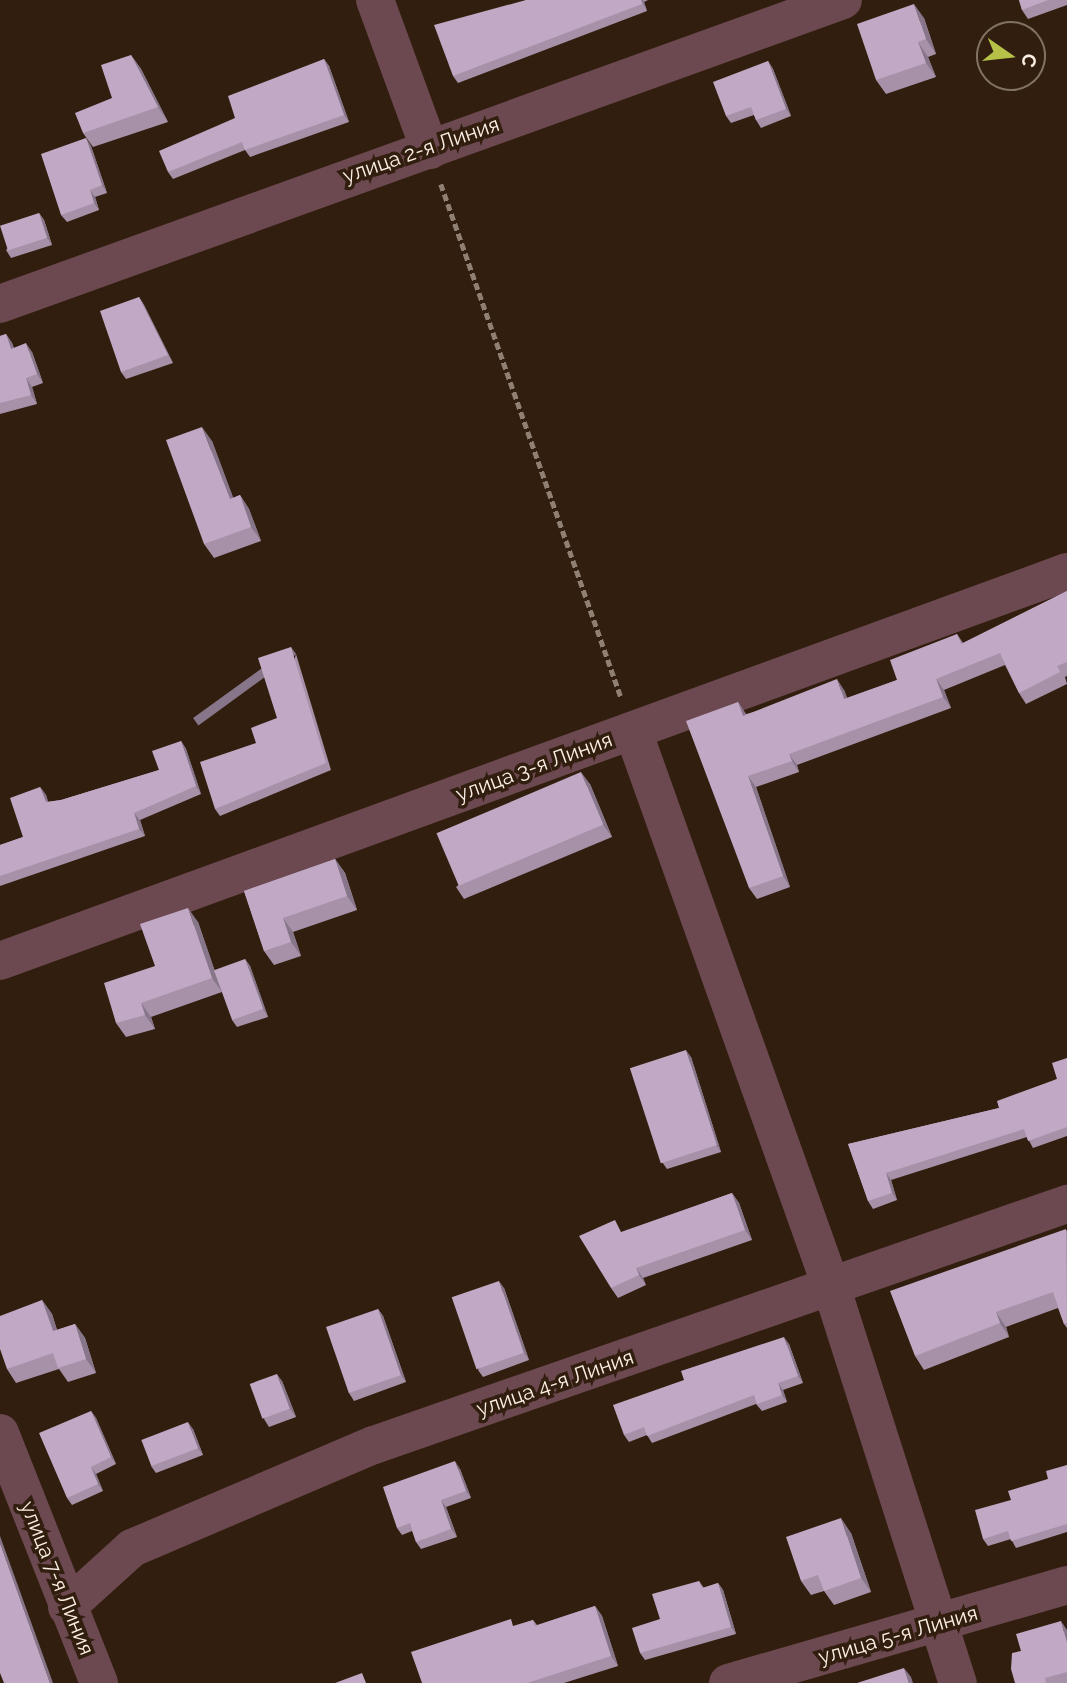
<!DOCTYPE html>
<html>
<head>
<meta charset="utf-8">
<style>
	body { margin:0 }
	#map { position:relative; width:1067px; height:1683px; overflow:hidden; background:#311e0e; font-family:Raleway,sans-serif }
	div>[style] { position:absolute }
	.path>* { height:4.5px; margin-top:-2.25px; transform-origin:0; background:repeating-linear-gradient(90deg,#908073 0 7px,transparent 0 10.5px) }
	.minor>* { height:38px; margin:-19px; padding:0 19px; transform-origin:19px; border-radius:19px; background:#6c4950 }
	.wall>* { inset:0; background:#a691a9 }
	.shaded-wall>* { inset:0; background:#87768a; transform-origin:0 0 }
	.building>* { inset:0; background:#c1a9c5; transform-origin:0 0 }
	span { translate:-50% -50%; white-space:nowrap; text-align:center; line-height:1.15; -webkit-text-stroke:7px #311e0e; paint-order:stroke }
	.street-label { font-size:21px; color:#fcefe5 }
	.north { position:absolute; left:976px; top:21px; width:70px; height:70px; box-sizing:border-box; background:#311e0e; border:2px solid #827264; border-radius:50%; rotate:104deg; font-size:19px; font-weight:700; line-height:28px; text-align:center; color:#fcefe5 }
	.north::after { content:''; display:block; margin:auto; width:24px; height:32px; background:#b6c148; clip-path:polygon(50% 0,100% 100%,50% 72%,0 100%) }
</style>
</head>
<body>
<div id="map">
	<div class="path">
		<div style="left:441px;top:184px;width:544px;rotate:70.67deg"></div>
	</div>
	<div class="minor">
		<div style="left:375px;top:0;width:160px;rotate:69.9deg"></div>
		<div style="left:0;top:304px;width:896px;rotate:-19.83deg"></div>
		<div style="left:633px;top:731px;width:592px;rotate:70.37deg"></div>
		<div style="left:832px;top:1289px;width:414px;rotate:72.3deg"></div>
		<div style="left:0;top:961px;width:1136px;rotate:-20.03deg"></div>
		<div style="left:0;top:1433px;width:269px;rotate:68.4deg"></div>
		<div style="left:67px;top:1607px;width:88px;rotate:-42.2deg"></div>
		<div style="left:132px;top:1548px;width:263px;rotate:-23.1deg"></div>
		<div style="left:374px;top:1445px;width:734px;rotate:-19.18deg"></div>
		<div style="left:728px;top:1683px;width:353px;rotate:-16.1deg"></div>
	</div>
	<div class="wall">
		<div style="clip-path:polygon(526px 0,648px 0,644px 2px,647px 11px,458px 83px,453px 76px)"></div>
		<div style="clip-path:polygon(1019px 0,1067px 0,1067px 5px,1028px 19px,1022px 10px)"></div>
		<div style="clip-path:polygon(924px 18px,936px 54px,928px 57px,936px 77px,886px 94px,876px 80px)"></div>
		<div style="clip-path:polygon(131px 55px,141px 69px,168px 122px,93px 147px,83px 133px,112px 98px)"></div>
		<div style="clip-path:polygon(324px 59px,329px 66px,349px 122px,250px 157px,245px 150px,173px 179px,168px 172px,235px 118px)"></div>
		<div style="clip-path:polygon(768px 61px,773px 69px,791px 116px,761px 128px,756px 120px,754px 115px,731px 123px,726px 116px)"></div>
		<div style="clip-path:polygon(86px 138px,91px 146px,107px 193px,95px 197px,99px 210px,67px 222px,61px 215px)"></div>
		<div style="clip-path:polygon(39px 213px,44px 220px,52px 245px,11px 258px,6px 250px)"></div>
		<div style="clip-path:polygon(139px 297px,144px 305px,173px 363px,126px 379px,121px 372px)"></div>
		<div style="clip-path:polygon(6px 334px,12px 343px,14px 348px,32px 352px,43px 383px,32px 387px,37px 404px,0 414px,0 336px)"></div>
		<div style="clip-path:polygon(212px 441px,233px 498px,240px 495px,249px 509px,261px 541px,214px 558px,204px 544px)"></div>
		<div style="clip-path:polygon(1067px 591px,1067px 676px,1065px 677px,1067px 684px,1026px 704px,1019px 693px,1005px 665px,944px 690px,951px 708px,797px 765px,799px 772px,756px 787px,790px 887px,757px 899px,749px 888px,738px 702px,746px 714px,844px 690px,847px 698px,897px 680px,957px 634px,963px 643px)"></div>
		<div style="clip-path:polygon(296px 654px,331px 770px,220px 816px,215px 809px,277px 718px)"></div>
		<div style="clip-path:polygon(181px 741px,186px 749px,201px 794px,140px 820px,145px 836px,0 886px,0 845px,23px 837px,40px 787px,46px 795px,48px 802px,61px 800px,159px 770px)"></div>
		<div style="clip-path:polygon(590px 784px,612px 837px,464px 899px,456px 887px)"></div>
		<div style="clip-path:polygon(335px 859px,345px 873px,357px 910px,293px 932px,301px 956px,274px 965px,264px 951px,244px 891px)"></div>
		<div style="clip-path:polygon(198px 922px,222px 992px,151px 1017px,155px 1029px,126px 1037px,116px 1023px,155px 966px)"></div>
		<div style="clip-path:polygon(245px 959px,250px 966px,268px 1017px,237px 1027px,232px 1020px)"></div>
		<div style="clip-path:polygon(691px 1057px,721px 1152px,667px 1169px,662px 1162px)"></div>
		<div style="clip-path:polygon(1067px 1058px,1067px 1136px,1033px 1148px,1027px 1137px,891px 1180px,897px 1200px,873px 1209px,868px 1201px,848px 1144px,999px 1108px,1057px 1079px)"></div>
		<div style="clip-path:polygon(732px 1193px,739px 1203px,752px 1240px,643px 1278px,646px 1285px,618px 1298px,611px 1288px,623px 1232px)"></div>
		<div style="clip-path:polygon(1067px 1230px,1067px 1328px,1064px 1324px,1058px 1308px,1006px 1327px,1009px 1337px,924px 1370px,915px 1356px)"></div>
		<div style="clip-path:polygon(504px 1288px,529px 1360px,483px 1377px,478px 1370px)"></div>
		<div style="clip-path:polygon(42px 1300px,52px 1314px,57px 1330px,75px 1324px,85px 1338px,96px 1373px,68px 1382px,59px 1369px,16px 1383px,7px 1369px)"></div>
		<div style="clip-path:polygon(378px 1309px,383px 1316px,406px 1382px,354px 1401px,349px 1393px)"></div>
		<div style="clip-path:polygon(789px 1344px,803px 1383px,783px 1390px,787px 1402px,762px 1411px,756px 1404px,652px 1443px,647px 1435px,629px 1442px,624px 1435px)"></div>
		<div style="clip-path:polygon(282px 1381px,296px 1417px,269px 1427px,264px 1419px)"></div>
		<div style="clip-path:polygon(91px 1411px,96px 1418px,116px 1464px,96px 1474px,103px 1491px,72px 1505px,67px 1498px)"></div>
		<div style="clip-path:polygon(193px 1429px,203px 1455px,156px 1473px,151px 1466px)"></div>
		<div style="clip-path:polygon(1067px 1465px,1067px 1532px,1016px 1548px,1011px 1539px,988px 1546px,983px 1539px,1011px 1500px,1048px 1479px)"></div>
		<div style="clip-path:polygon(460px 1469px,471px 1498px,446px 1507px,457px 1537px,421px 1549px,416px 1542px,412px 1531px,402px 1535px,397px 1528px)"></div>
		<div style="clip-path:polygon(851px 1533px,871px 1592px,834px 1605px,824px 1591px,811px 1595px,801px 1581px)"></div>
		<div style="clip-path:polygon(699px 1581px,704px 1588px,718px 1583px,723px 1590px,736px 1634px,645px 1660px,640px 1653px,660px 1619px)"></div>
		<div style="clip-path:polygon(595px 1606px,602px 1616px,618px 1666px,564px 1683px,422px 1683px,515px 1626px,533px 1620px,537px 1625px)"></div>
		<div style="clip-path:polygon(1067px 1630px,1067px 1683px,1015px 1683px,1021px 1651px)"></div>
	</div>
	<div class="shaded-wall">
		<div style="clip-path:polygon(641px 0,643px 0,644px 2px,647px 11px)"></div>
		<div style="clip-path:polygon(914px 4px,924px 18px,936px 54px,926px 39px)"></div>
		<div style="clip-path:polygon(918px 42px,928px 57px,936px 77px,926px 63px)"></div>
		<div style="clip-path:polygon(131px 55px,141px 69px,168px 122px,158px 107px)"></div>
		<div style="clip-path:polygon(324px 59px,329px 66px,349px 122px,344px 115px)"></div>
		<div style="clip-path:polygon(768px 61px,773px 69px,791px 116px,786px 109px)"></div>
		<div style="clip-path:polygon(86px 138px,91px 146px,107px 193px,102px 185px)"></div>
		<div style="clip-path:polygon(90px 190px,95px 197px,99px 210px,94px 203px)"></div>
		<div style="clip-path:polygon(39px 213px,44px 220px,52px 245px,47px 238px)"></div>
		<div style="clip-path:polygon(139px 297px,144px 305px,173px 363px,168px 355px)"></div>
		<div style="clip-path:polygon(6px 334px,12px 343px,17px 358px,11px 349px)"></div>
		<div style="clip-path:polygon(26px 343px,32px 352px,43px 383px,37px 374px)"></div>
		<div style="clip-path:polygon(26px 378px,32px 387px,37px 404px,31px 395px)"></div>
		<div style="clip-path:polygon(202px 427px,212px 441px,239px 513px,230px 499px)"></div>
		<div style="clip-path:polygon(240px 495px,249px 509px,261px 541px,251px 527px)"></div>
		<div style="left:291px;top:647px;width:9px;height:121px;rotate:54deg"></div>
		<div style="clip-path:polygon(837px 679px,844px 690px,852px 710px,844px 699px)"></div>
		<div style="clip-path:polygon(936px 679px,944px 690px,951px 708px,943px 697px)"></div>
		<div style="clip-path:polygon(738px 702px,745px 713px,751px 727px,743px 716px)"></div>
		<div style="clip-path:polygon(181px 741px,186px 749px,201px 794px,196px 786px)"></div>
		<div style="clip-path:polygon(789px 754px,797px 765px,799px 772px,792px 761px)"></div>
		<div style="clip-path:polygon(581px 772px,590px 784px,612px 837px,603px 825px)"></div>
		<div style="clip-path:polygon(748px 776px,756px 787px,790px 887px,783px 876px)"></div>
		<div style="clip-path:polygon(40px 787px,46px 795px,51px 810px,46px 802px)"></div>
		<div style="clip-path:polygon(134px 813px,140px 820px,145px 836px,139px 829px)"></div>
		<div style="clip-path:polygon(335px 859px,345px 873px,357px 910px,347px 896px)"></div>
		<div style="clip-path:polygon(188px 908px,198px 922px,222px 992px,212px 978px)"></div>
		<div style="clip-path:polygon(283px 918px,293px 932px,301px 956px,291px 942px)"></div>
		<div style="clip-path:polygon(245px 959px,250px 966px,268px 1017px,263px 1009px)"></div>
		<div style="clip-path:polygon(141px 1003px,151px 1017px,155px 1029px,145px 1015px)"></div>
		<div style="clip-path:polygon(686px 1050px,691px 1057px,721px 1152px,716px 1145px)"></div>
		<div style="clip-path:polygon(886px 1173px,891px 1180px,897px 1200px,892px 1193px)"></div>
		<div style="clip-path:polygon(732px 1193px,739px 1203px,752px 1240px,745px 1230px)"></div>
		<div style="clip-path:polygon(636px 1268px,643px 1278px,646px 1285px,639px 1275px)"></div>
		<div style="clip-path:polygon(499px 1281px,504px 1288px,529px 1360px,524px 1353px)"></div>
		<div style="clip-path:polygon(42px 1300px,52px 1314px,62px 1346px,53px 1331px)"></div>
		<div style="clip-path:polygon(378px 1309px,383px 1316px,406px 1382px,401px 1375px)"></div>
		<div style="clip-path:polygon(996px 1312px,1006px 1327px,1009px 1337px,1000px 1323px)"></div>
		<div style="clip-path:polygon(75px 1324px,85px 1338px,96px 1373px,86px 1359px)"></div>
		<div style="clip-path:polygon(784px 1337px,789px 1344px,803px 1383px,798px 1376px)"></div>
		<div style="clip-path:polygon(277px 1374px,282px 1381px,296px 1417px,290px 1409px)"></div>
		<div style="clip-path:polygon(778px 1383px,783px 1390px,787px 1402px,782px 1395px)"></div>
		<div style="clip-path:polygon(91px 1411px,96px 1418px,116px 1464px,111px 1457px)"></div>
		<div style="clip-path:polygon(188px 1422px,193px 1429px,203px 1455px,198px 1448px)"></div>
		<div style="clip-path:polygon(455px 1461px,460px 1469px,471px 1498px,466px 1491px)"></div>
		<div style="clip-path:polygon(91px 1467px,96px 1474px,103px 1491px,98px 1484px)"></div>
		<div style="clip-path:polygon(441px 1500px,446px 1507px,457px 1537px,451px 1529px)"></div>
		<div style="clip-path:polygon(841px 1518px,851px 1533px,871px 1592px,861px 1578px)"></div>
		<div style="clip-path:polygon(0 1536px,53px 1683px,50px 1683px,0 1543px)"></div>
		<div style="clip-path:polygon(718px 1583px,723px 1590px,736px 1634px,731px 1627px)"></div>
		<div style="clip-path:polygon(595px 1606px,602px 1616px,618px 1666px,611px 1656px)"></div>
		<div style="clip-path:polygon(1061px 1621px,1067px 1630px,1067px 1643px)"></div>
		<div style="clip-path:polygon(904px 1668px,911px 1677px,913px 1683px,909px 1683px)"></div>
	</div>
	<div class="building">
		<div style="clip-path:polygon(526px 0,641px 0,642px 4px,453px 76px,434px 25px)"></div>
		<div style="clip-path:polygon(1019px 0,1048px 0,1022px 10px)"></div>
		<div style="clip-path:polygon(914px 4px,926px 39px,918px 42px,926px 63px,876px 80px,857px 24px)"></div>
		<div style="clip-path:polygon(131px 55px,158px 107px,83px 133px,75px 113px,112px 98px,101px 65px)"></div>
		<div style="clip-path:polygon(324px 59px,344px 115px,245px 150px,242px 142px,168px 172px,159px 151px,235px 118px,228px 96px)"></div>
		<div style="clip-path:polygon(768px 61px,786px 109px,756px 120px,751px 107px,726px 116px,713px 82px)"></div>
		<div style="clip-path:polygon(86px 138px,102px 185px,90px 190px,94px 203px,61px 215px,41px 154px)"></div>
		<div style="left:39px;top:213px;width:26px;height:41px;rotate:72deg"></div>
		<div style="clip-path:polygon(139px 297px,168px 355px,121px 372px,100px 311px)"></div>
		<div style="clip-path:polygon(6px 334px,11px 349px,26px 343px,37px 374px,26px 378px,31px 395px,0 403px,0 336px)"></div>
		<div style="clip-path:polygon(202px 427px,230px 499px,240px 495px,251px 527px,204px 544px,166px 440px)"></div>
		<div style="clip-path:polygon(1067px 591px,1067px 662px,1057px 666px,1060px 672px,1019px 693px,1000px 653px,936px 679px,943px 697px,789px 754px,792px 761px,748px 776px,783px 876px,749px 888px,686px 721px,738px 702px,743px 716px,837px 679px,844px 699px,897px 680px,890px 660px,957px 634px,961px 644px)"></div>
		<div style="clip-path:polygon(291px 647px,326px 763px,215px 809px,200px 762px,256px 743px,251px 728px,277px 718px,258px 658px)"></div>
		<div style="clip-path:polygon(181px 741px,196px 786px,134px 813px,139px 829px,0 876px,0 845px,23px 837px,10px 798px,40px 787px,46px 802px,61px 800px,159px 770px,152px 751px)"></div>
		<div style="left:581px;top:772px;width:57px;height:157px;rotate:67deg"></div>
		<div style="clip-path:polygon(335px 859px,347px 896px,283px 918px,291px 942px,264px 951px,244px 891px)"></div>
		<div style="clip-path:polygon(188px 908px,212px 978px,141px 1003px,145px 1015px,116px 1023px,104px 983px,155px 966px,140px 924px)"></div>
		<div style="left:245px;top:959px;width:53px;height:33px;rotate:70deg"></div>
		<div style="left:686px;top:1050px;width:100px;height:59px;rotate:72deg"></div>
		<div style="clip-path:polygon(1067px 1058px,1067px 1127px,1028px 1141px,1024px 1129px,886px 1173px,892px 1193px,868px 1201px,848px 1144px,999px 1108px,997px 1101px,1057px 1079px,1052px 1063px)"></div>
		<div style="clip-path:polygon(732px 1193px,745px 1230px,636px 1268px,639px 1275px,611px 1288px,579px 1236px,615px 1220px,621px 1232px)"></div>
		<div style="clip-path:polygon(1066px 1229px,1067px 1323px,1064px 1324px,1053px 1292px,996px 1312px,1000px 1323px,915px 1356px,890px 1291px)"></div>
		<div style="left:499px;top:1281px;width:76px;height:50px;rotate:71deg"></div>
		<div style="clip-path:polygon(42px 1300px,53px 1331px,75px 1324px,86px 1359px,58px 1368px,53px 1353px,7px 1369px,0 1349px,0 1316px)"></div>
		<div style="left:378px;top:1309px;width:70px;height:55px;rotate:71deg"></div>
		<div style="clip-path:polygon(784px 1337px,798px 1376px,778px 1383px,782px 1395px,757px 1404px,754px 1395px,647px 1436px,644px 1427px,624px 1435px,613px 1405px,684px 1380px,681px 1371px)"></div>
		<div style="left:277px;top:1374px;width:37px;height:29px;rotate:70deg"></div>
		<div style="clip-path:polygon(91px 1411px,111px 1457px,91px 1467px,98px 1484px,67px 1498px,39px 1433px)"></div>
		<div style="left:188px;top:1422px;width:28px;height:50px;rotate:69deg"></div>
		<div style="clip-path:polygon(455px 1461px,466px 1491px,441px 1500px,451px 1529px,416px 1542px,410px 1523px,397px 1528px,383px 1487px)"></div>
		<div style="clip-path:polygon(1067px 1465px,1067px 1524px,1011px 1541px,1008px 1531px,983px 1539px,975px 1510px,1011px 1500px,1008px 1491px,1048px 1479px,1046px 1471px)"></div>
		<div style="clip-path:polygon(841px 1518px,861px 1578px,824px 1591px,818px 1575px,801px 1581px,786px 1537px)"></div>
		<div style="clip-path:polygon(0 1543px,50px 1683px,4px 1683px,0 1673px)"></div>
		<div style="clip-path:polygon(699px 1581px,702px 1588px,718px 1583px,731px 1627px,640px 1653px,632px 1628px,660px 1619px,652px 1594px)"></div>
		<div style="clip-path:polygon(595px 1606px,611px 1656px,527px 1683px,422px 1683px,411px 1652px,511px 1619px,513px 1626px,533px 1620px,535px 1626px)"></div>
		<div style="clip-path:polygon(1061px 1621px,1067px 1643px,1067px 1672px,1045px 1678px,1046px 1683px,1015px 1683px,1011px 1669px,1012px 1653px,1021px 1651px,1016px 1634px)"></div>
		<div style="clip-path:polygon(904px 1668px,909px 1683px,857px 1683px)"></div>
		<div style="clip-path:polygon(362px 1673px,366px 1683px,335px 1683px)"></div>
	</div>
	<div class="street-label">
		<span style="left:421px;top:150px;rotate:-19deg">улица 2-я Линия</span>
		<span style="left:534px;top:767px;rotate:-20deg">улица 3-я Линия</span>
		<span style="left:555px;top:1383px;rotate:-19deg">улица 4-я Линия</span>
		<span style="left:57px;top:1578px;rotate:68deg">улица 7-я Линия</span>
		<span style="left:898px;top:1635px;rotate:-16deg">улица 5-я Линия</span>
	</div>
	<div class="north">С</div>
</div>
</body>
</html>
